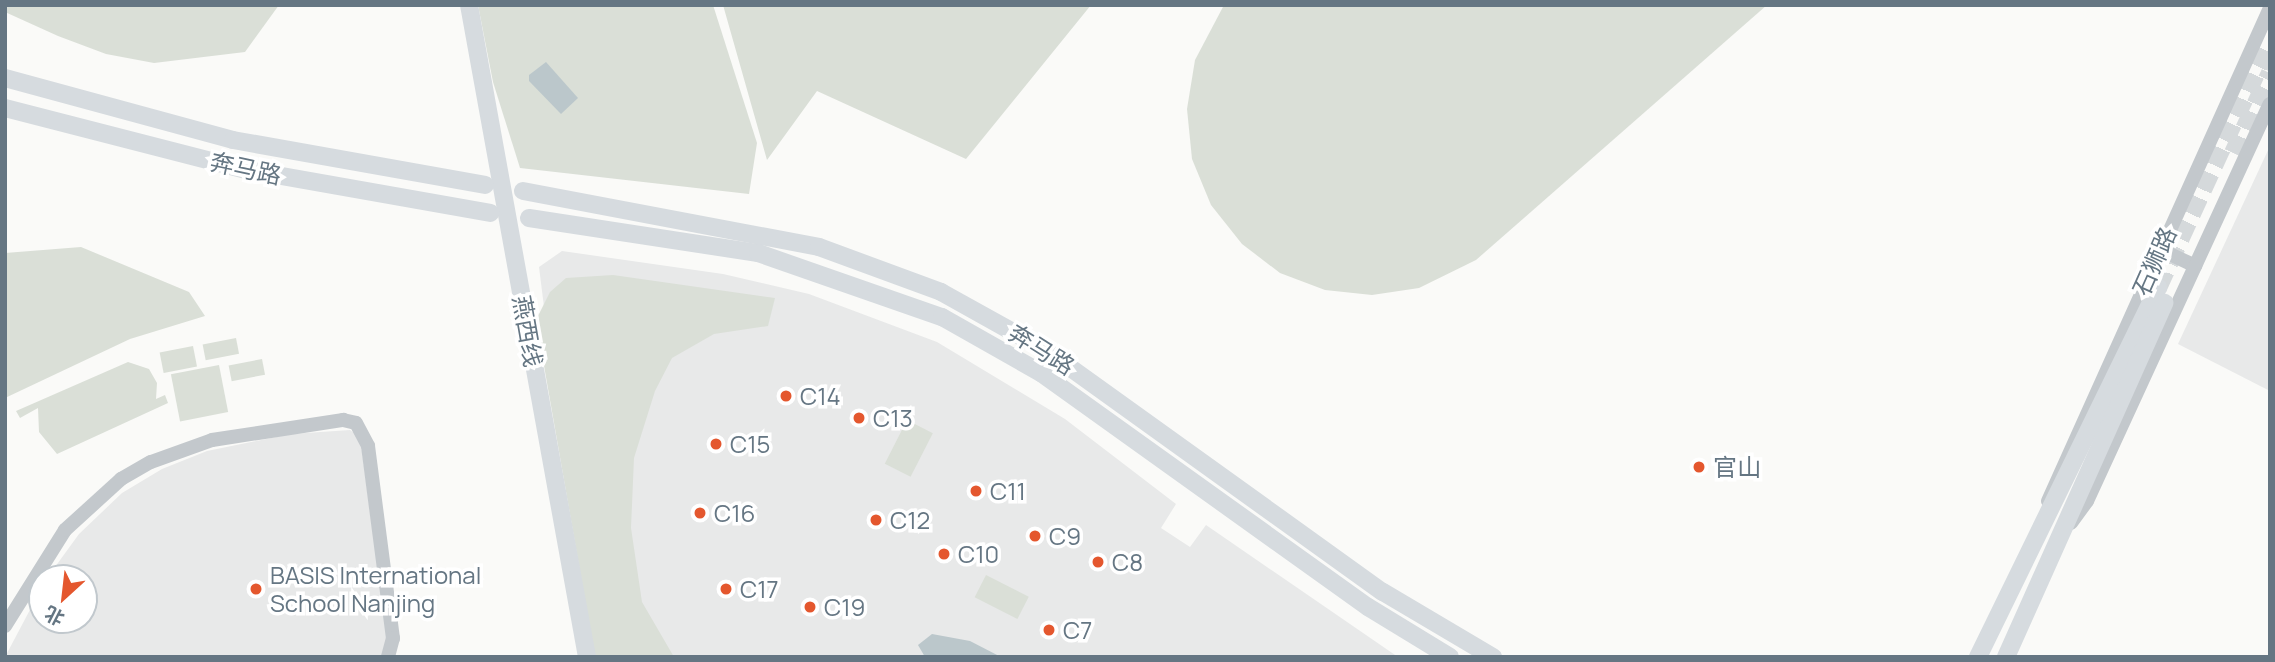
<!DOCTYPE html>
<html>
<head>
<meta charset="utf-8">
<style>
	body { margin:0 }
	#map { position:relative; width:2275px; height:662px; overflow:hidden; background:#fafaf8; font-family:Manrope,"Noto Sans SC",sans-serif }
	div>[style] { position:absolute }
	.built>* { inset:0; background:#e8e9e9 }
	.green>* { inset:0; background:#dadfd7; transform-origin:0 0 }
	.water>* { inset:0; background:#bbc7cb }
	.major-tunnel>* { height:18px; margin-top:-9px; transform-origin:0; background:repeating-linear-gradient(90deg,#d5d9db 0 18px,transparent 0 27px) }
	.minor>* { height:14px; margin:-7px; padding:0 7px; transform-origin:7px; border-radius:7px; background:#c3c8cc }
	.major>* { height:18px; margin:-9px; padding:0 9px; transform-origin:9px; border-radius:9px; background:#d6dbdf }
	.dots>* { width:19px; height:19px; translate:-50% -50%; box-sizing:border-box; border:4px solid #fff; border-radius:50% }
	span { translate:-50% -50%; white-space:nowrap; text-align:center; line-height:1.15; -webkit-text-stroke:7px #fff; paint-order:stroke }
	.street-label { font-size:24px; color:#657683 }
	.poi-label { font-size:24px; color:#657683 }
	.left { translate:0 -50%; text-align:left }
	.frame { position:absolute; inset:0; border:7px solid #657683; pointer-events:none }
	.north { position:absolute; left:28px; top:564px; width:70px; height:70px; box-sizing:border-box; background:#fff; border:2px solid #c1c8cd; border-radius:50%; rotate:207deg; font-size:19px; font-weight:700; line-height:28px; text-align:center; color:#657683 }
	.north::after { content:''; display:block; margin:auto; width:24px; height:32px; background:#e4572e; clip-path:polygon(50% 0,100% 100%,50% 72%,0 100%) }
</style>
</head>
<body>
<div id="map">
	<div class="built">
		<div style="clip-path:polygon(2270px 146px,2270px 391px,2178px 344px)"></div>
		<div style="clip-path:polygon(562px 251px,723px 274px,809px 294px,937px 342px,1065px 419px,1176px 504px,1161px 528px,1190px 547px,1206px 525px,1398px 657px,600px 657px,564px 467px,539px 267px)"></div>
		<div style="clip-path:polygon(350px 430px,360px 437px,388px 645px,386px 657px,5px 657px,42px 587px,42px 620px,84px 620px,84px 578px,47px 578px,79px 534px,122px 493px,162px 469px,207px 451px,291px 434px)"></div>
	</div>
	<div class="green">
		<div style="clip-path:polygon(5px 5px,279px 5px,245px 52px,154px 63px,106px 54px,58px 36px,5px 12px)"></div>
		<div style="clip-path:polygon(478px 5px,713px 5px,757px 143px,749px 194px,520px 168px,493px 82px)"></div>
		<div style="clip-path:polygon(723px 5px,1091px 5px,966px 159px,817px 91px,767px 160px)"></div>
		<div style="clip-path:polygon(1224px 5px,1767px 5px,1476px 260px,1419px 288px,1372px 295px,1325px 290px,1280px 273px,1242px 244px,1211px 205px,1192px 159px,1187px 109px,1195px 60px)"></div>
		<div style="clip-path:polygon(81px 247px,189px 292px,205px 316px,130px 339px,5px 398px,5px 253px)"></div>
		<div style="clip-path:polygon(613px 275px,775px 298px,768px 326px,714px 334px,672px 358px,655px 391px,634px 458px,631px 528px,642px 602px,674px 657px,595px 657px,536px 320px,550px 292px,566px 278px)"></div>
		<div style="left:236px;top:338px;width:16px;height:34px;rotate:79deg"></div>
		<div style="left:193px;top:346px;width:21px;height:34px;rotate:79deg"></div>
		<div style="left:262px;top:359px;width:16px;height:34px;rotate:79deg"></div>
		<div style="clip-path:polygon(128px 362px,149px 369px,157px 383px,156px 399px,165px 395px,168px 403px,57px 454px,39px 432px,38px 408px,20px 418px,16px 411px)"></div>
		<div style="left:219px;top:365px;width:48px;height:49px;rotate:79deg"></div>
		<div style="left:907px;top:420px;width:29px;height:49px;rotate:27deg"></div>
		<div style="left:986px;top:575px;width:48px;height:25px;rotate:27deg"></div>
	</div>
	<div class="water">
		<div style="clip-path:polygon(546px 62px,578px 98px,561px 114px,529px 81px,529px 75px)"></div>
		<div style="clip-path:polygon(932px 634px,970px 641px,1001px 657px,925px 657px,918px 645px)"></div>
	</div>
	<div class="major-tunnel">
		<div style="left:2233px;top:153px;width:88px;rotate:-65.2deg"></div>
		<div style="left:2158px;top:288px;width:269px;rotate:-65.4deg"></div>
	</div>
	<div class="minor">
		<div style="left:2159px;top:249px;width:40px;rotate:25deg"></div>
		<div style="left:2048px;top:501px;width:541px;rotate:-65.76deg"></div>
		<div style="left:2071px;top:523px;width:27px;rotate:-54deg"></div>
		<div style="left:2087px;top:501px;width:437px;rotate:-65.3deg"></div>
		<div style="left:5px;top:626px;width:113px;rotate:-58deg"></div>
		<div style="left:65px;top:530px;width:76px;rotate:-42.3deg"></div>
		<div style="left:121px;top:479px;width:34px;rotate:-30deg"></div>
		<div style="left:151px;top:462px;width:65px;rotate:-19.8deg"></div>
		<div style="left:212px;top:440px;width:133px;rotate:-8.7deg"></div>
		<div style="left:343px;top:420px;width:13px;rotate:13deg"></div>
		<div style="left:356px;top:423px;width:26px;rotate:62deg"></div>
		<div style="left:368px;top:446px;width:194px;rotate:82.6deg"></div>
		<div style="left:393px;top:638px;width:20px;rotate:105deg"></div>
	</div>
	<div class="major">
		<div style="left:469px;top:5px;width:663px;rotate:79.74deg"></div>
		<div style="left:5px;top:78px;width:236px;rotate:15.2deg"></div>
		<div style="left:233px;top:140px;width:256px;rotate:10.1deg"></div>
		<div style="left:5px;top:108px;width:250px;rotate:14.4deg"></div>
		<div style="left:247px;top:170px;width:247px;rotate:10deg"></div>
		<div style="left:523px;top:191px;width:301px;rotate:10.7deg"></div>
		<div style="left:819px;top:247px;width:130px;rotate:20.2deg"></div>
		<div style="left:941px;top:292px;width:121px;rotate:29.1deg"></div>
		<div style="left:1047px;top:351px;width:413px;rotate:35.7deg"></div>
		<div style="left:1383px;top:592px;width:128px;rotate:30.6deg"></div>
		<div style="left:529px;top:218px;width:232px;rotate:8.7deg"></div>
		<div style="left:758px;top:253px;width:195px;rotate:19.2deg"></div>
		<div style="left:942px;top:317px;width:114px;rotate:29.5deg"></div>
		<div style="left:1041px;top:373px;width:402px;rotate:35.6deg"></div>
		<div style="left:1368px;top:607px;width:96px;rotate:31.4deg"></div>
		<div style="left:1978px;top:657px;width:411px;rotate:-64deg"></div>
		<div style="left:2006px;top:657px;width:388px;rotate:-65.9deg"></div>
	</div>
	<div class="dots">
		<div style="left:786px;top:396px;background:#e4572e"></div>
		<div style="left:859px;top:418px;background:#e4572e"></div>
		<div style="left:716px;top:444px;background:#e4572e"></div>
		<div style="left:1699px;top:467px;background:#e4572e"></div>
		<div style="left:976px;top:491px;background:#e4572e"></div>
		<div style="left:700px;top:513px;background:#e4572e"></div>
		<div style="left:876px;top:520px;background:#e4572e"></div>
		<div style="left:1035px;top:536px;background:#e4572e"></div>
		<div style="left:944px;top:554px;background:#e4572e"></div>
		<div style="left:1098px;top:562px;background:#e4572e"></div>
		<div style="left:256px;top:589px;background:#e4572e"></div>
		<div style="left:726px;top:589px;background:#e4572e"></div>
		<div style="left:810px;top:607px;background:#e4572e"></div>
		<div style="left:1049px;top:630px;background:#e4572e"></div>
	</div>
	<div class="street-label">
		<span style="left:246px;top:168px;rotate:12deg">奔马路</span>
		<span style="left:2154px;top:261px;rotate:-66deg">石狮路</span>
		<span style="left:528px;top:331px;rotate:80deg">燕西线</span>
		<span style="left:1042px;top:349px;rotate:32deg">奔马路</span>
	</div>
	<div class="poi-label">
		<span class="left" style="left:800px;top:396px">C14</span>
		<span class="left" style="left:873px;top:418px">C13</span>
		<span class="left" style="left:730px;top:444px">C15</span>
		<span class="left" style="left:1713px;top:467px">官山</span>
		<span class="left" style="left:990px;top:491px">C11</span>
		<span class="left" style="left:714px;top:513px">C16</span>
		<span class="left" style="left:890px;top:520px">C12</span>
		<span class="left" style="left:1049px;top:536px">C9</span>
		<span class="left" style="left:958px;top:554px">C10</span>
		<span class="left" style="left:1112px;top:562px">C8</span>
		<span class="left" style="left:270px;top:589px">BASIS International<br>School Nanjing</span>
		<span class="left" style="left:740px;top:589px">C17</span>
		<span class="left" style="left:824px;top:607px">C19</span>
		<span class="left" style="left:1063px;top:630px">C7</span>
	</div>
	<div class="frame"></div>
	<div class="north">北</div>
</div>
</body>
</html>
